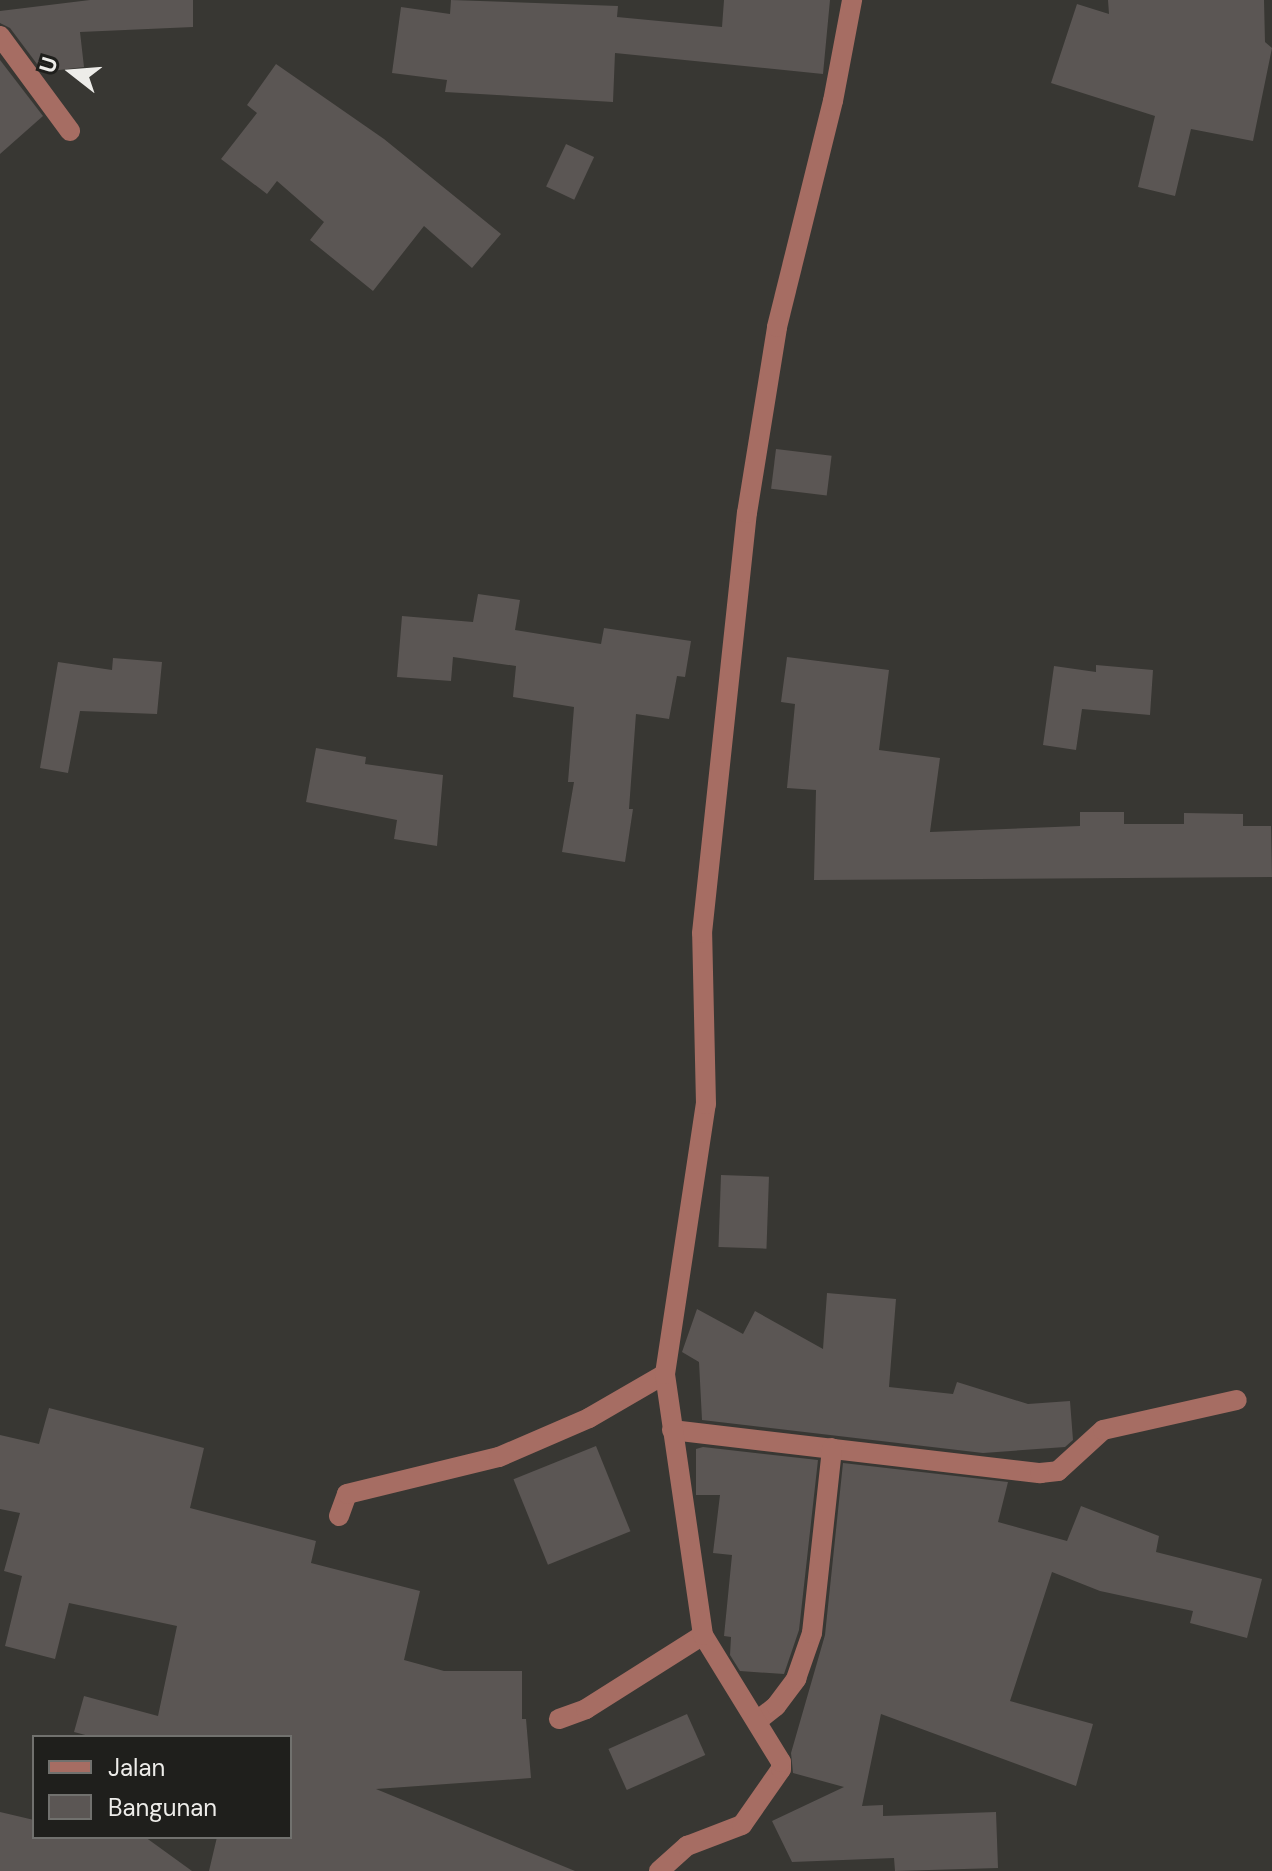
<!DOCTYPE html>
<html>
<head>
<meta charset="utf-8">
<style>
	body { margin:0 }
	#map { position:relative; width:1272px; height:1871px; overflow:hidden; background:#383733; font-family:"DM Sans",sans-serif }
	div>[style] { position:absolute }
	.building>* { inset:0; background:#5b5654; transform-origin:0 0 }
	.minor>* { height:20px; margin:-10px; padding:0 10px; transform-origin:10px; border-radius:10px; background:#a66d63 }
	span { translate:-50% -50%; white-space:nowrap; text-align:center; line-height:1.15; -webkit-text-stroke:8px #1f1f1c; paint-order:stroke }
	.legend { position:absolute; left:32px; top:1735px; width:260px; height:104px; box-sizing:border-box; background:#1f1f1c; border:2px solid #71716e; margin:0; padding:10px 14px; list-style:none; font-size:24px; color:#edece9 }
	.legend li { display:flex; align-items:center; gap:16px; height:40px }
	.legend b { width:40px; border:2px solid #71716e }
	.north { position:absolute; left:32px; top:32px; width:80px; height:80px; -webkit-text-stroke:6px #1f1f1c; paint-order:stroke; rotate:287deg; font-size:22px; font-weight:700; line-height:32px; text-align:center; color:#edece9 }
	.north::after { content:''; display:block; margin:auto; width:28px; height:36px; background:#edece9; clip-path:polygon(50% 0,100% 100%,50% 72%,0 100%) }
</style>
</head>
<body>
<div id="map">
	<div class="building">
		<div style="clip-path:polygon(90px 0,193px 0,193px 27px,80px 32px,84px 67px,43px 72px,10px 28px,0 23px,0 11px)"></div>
		<div style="clip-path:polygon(451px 0,618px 6px,617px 17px,722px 27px,724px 0,830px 0,823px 74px,615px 53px,613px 102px,445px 92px,447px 80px,392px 73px,401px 7px,450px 14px)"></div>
		<div style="clip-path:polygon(1108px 0,1264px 0,1265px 42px,1272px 48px,1253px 141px,1191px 129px,1175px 196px,1138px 187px,1155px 116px,1051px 83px,1077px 4px,1109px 14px)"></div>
		<div style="clip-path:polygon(0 60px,43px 116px,0 154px)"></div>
		<div style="clip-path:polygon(276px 64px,384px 139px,501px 234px,472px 268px,424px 226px,373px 291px,310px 240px,324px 222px,277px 181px,267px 194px,221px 159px,257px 113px,247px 105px)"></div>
		<div style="left:566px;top:144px;width:31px;height:47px;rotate:25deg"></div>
		<div style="left:776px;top:449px;width:56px;height:40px;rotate:7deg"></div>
		<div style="clip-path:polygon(478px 594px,520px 600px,515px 630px,601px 644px,604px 628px,691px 641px,685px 677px,677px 676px,669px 719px,636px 714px,629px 809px,633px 809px,625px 862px,562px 852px,574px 782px,568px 782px,574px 707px,513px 697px,516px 666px,453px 657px,451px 681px,397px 677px,402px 616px,473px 622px)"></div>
		<div style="clip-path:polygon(787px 657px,889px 670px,879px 750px,940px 758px,930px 832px,1080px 826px,1080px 812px,1124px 812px,1124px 824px,1184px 824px,1184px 813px,1243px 814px,1243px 826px,1271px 826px,1272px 877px,814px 880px,816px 790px,787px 788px,795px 704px,781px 702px)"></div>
		<div style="clip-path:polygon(113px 658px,162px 662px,157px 714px,80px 711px,68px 773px,40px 768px,58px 662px,112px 670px)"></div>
		<div style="clip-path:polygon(1096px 665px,1153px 670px,1150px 715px,1082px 709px,1076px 750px,1043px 745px,1054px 666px,1096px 672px)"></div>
		<div style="clip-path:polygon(316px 748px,366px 757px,365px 764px,443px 775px,437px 846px,394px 839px,397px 820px,306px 802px)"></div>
		<div style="left:721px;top:1175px;width:48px;height:72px;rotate:2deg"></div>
		<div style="clip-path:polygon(827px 1293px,896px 1299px,889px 1387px,953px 1394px,957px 1382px,1028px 1404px,1070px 1401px,1073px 1440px,1065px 1447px,983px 1453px,702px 1420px,699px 1362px,682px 1352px,697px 1309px,743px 1334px,755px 1311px,823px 1349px)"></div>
		<div style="clip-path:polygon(49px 1408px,204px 1448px,190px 1508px,316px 1541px,311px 1563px,420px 1591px,404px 1660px,444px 1671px,522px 1671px,522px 1719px,526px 1719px,531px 1778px,376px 1789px,575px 1871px,209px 1871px,217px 1837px,290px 1837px,290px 1737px,93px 1737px,74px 1732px,84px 1696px,158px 1716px,177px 1626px,69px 1603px,55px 1659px,5px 1646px,22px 1576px,4px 1571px,20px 1513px,0 1509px,0 1435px,39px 1444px)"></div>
		<div style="left:596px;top:1446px;width:92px;height:89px;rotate:68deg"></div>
		<div style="clip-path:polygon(703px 1447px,818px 1460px,799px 1630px,784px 1674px,740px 1671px,730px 1655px,731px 1637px,724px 1636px,732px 1555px,713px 1553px,720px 1495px,696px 1495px,696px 1449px)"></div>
		<div style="clip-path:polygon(843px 1463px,1008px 1482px,998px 1522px,1067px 1541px,1081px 1506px,1159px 1536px,1156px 1552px,1262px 1579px,1247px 1638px,1190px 1623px,1193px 1611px,1100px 1591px,1052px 1572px,1010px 1701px,1093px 1724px,1076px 1786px,881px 1714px,862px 1806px,883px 1805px,883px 1816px,996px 1812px,998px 1868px,895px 1871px,894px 1858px,792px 1862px,772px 1821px,844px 1787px,793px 1773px,791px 1753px,825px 1635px)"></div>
		<div style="left:687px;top:1714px;width:45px;height:86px;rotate:66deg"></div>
		<div style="clip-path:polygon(0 1812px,34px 1820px,34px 1837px,145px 1837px,192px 1871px,0 1871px)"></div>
	</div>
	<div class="minor">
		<div style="left:0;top:36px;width:118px;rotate:53.6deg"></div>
		<div style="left:672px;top:1430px;width:371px;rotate:6.7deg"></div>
		<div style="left:1040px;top:1473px;width:18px;rotate:-6deg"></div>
		<div style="left:1058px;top:1471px;width:61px;rotate:-42.3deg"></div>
		<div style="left:1103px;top:1430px;width:137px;rotate:-12.6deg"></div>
		<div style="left:339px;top:1516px;width:23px;rotate:-70deg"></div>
		<div style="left:347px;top:1494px;width:156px;rotate:-13.7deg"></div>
		<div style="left:499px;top:1457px;width:98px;rotate:-23.4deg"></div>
		<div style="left:589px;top:1418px;width:88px;rotate:-30.1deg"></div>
		<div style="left:559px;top:1719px;width:29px;rotate:-20deg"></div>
		<div style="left:586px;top:1709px;width:138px;rotate:-32.3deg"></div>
		<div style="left:757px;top:1721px;width:24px;rotate:-38deg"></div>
		<div style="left:776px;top:1706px;width:34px;rotate:-53deg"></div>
		<div style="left:796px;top:1679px;width:49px;rotate:-70.8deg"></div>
		<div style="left:812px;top:1633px;width:186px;rotate:-83.8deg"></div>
		<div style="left:659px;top:1871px;width:38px;rotate:-42deg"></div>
		<div style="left:687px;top:1846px;width:59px;rotate:-20.9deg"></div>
		<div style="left:742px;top:1825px;width:68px;rotate:-55.1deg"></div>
		<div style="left:781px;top:1769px;width:7px;rotate:-90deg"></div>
		<div style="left:781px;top:1762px;width:149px;rotate:-121.6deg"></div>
		<div style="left:703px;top:1635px;width:264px;rotate:-98.3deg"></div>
		<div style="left:665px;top:1374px;width:273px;rotate:-81.4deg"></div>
		<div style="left:706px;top:1104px;width:171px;rotate:-91.3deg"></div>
		<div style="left:702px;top:933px;width:422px;rotate:-83.9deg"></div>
		<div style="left:747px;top:513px;width:188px;rotate:-80.8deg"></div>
		<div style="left:777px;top:327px;width:233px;rotate:-76.1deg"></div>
		<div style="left:833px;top:101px;width:103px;rotate:-79.3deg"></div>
	</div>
	<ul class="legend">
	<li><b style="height:10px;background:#a66d63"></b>Jalan</li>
	<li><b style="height:22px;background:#5b5654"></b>Bangunan</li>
	</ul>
	<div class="north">U</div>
</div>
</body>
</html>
